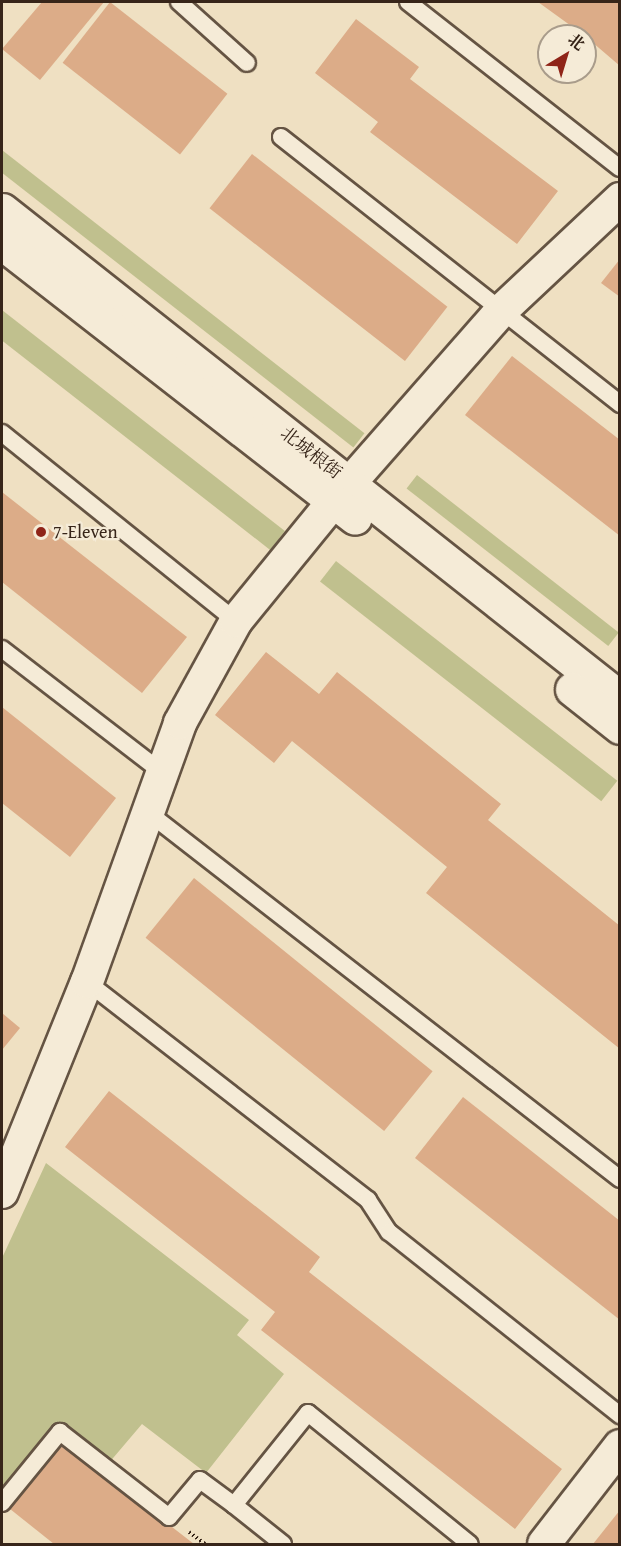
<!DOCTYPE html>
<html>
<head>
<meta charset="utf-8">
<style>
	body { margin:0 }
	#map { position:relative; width:621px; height:1546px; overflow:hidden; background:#efe0c2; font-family:"Gentium Book Plus","Noto Serif SC",serif }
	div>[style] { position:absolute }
	.green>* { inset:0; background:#c0c08e; transform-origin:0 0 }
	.building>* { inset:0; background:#dcac88; transform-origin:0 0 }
	.path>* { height:4px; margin-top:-2px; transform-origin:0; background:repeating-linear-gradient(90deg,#372519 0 1.5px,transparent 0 4.5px) }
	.roads { filter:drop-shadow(2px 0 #655443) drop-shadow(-2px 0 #655443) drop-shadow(0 2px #655443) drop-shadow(0 -2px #655443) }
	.service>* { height:16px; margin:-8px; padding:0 8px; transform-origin:8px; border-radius:8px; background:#f5ebd7 }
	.minor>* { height:32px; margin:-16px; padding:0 16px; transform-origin:16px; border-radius:16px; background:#f5ebd7 }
	.tertiary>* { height:33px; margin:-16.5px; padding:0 16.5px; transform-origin:16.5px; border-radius:16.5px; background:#f5ebd7 }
	.dots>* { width:16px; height:16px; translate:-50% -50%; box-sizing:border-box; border:3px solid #f5ebd7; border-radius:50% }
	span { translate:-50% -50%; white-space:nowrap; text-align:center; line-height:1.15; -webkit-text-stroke:4.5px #f5ebd7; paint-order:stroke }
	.street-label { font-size:18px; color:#372519 }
	.poi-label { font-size:18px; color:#372519 }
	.left { translate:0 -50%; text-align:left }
	.frame { position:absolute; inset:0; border:3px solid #372519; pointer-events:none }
	.north { position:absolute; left:537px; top:24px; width:60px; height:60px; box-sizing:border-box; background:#f5ebd7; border:2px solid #a99c8b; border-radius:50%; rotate:38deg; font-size:16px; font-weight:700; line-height:24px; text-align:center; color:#372519 }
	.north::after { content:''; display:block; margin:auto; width:21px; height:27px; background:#8f2418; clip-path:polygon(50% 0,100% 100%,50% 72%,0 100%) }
</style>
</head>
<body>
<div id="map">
	<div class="green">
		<div style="left:2px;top:150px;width:460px;height:18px;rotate:38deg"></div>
		<div style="left:2px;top:310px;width:359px;height:24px;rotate:38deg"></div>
		<div style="left:417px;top:475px;width:256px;height:17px;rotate:38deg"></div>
		<div style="left:336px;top:561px;width:357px;height:26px;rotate:38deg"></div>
		<div style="clip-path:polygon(46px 1163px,249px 1320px,237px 1335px,284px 1374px,206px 1473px,142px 1424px,108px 1464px,2px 1496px,2px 1258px)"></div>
	</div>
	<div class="building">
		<div style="clip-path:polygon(42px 2px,104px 2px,40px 80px,2px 49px)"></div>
		<div style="left:110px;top:2px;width:149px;height:77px;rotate:38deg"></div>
		<div style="clip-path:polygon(538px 2px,620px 2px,620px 66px,585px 36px)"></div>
		<div style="clip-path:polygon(356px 19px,419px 67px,410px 79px,558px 191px,517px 244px,370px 132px,378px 122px,315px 73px)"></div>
		<div style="left:252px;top:154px;width:248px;height:69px;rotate:38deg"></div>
		<div style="clip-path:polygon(620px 259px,620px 297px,601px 283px)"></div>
		<div style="clip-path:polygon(512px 356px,620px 440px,620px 536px,465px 415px)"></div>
		<div style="clip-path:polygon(2px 492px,187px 637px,142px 693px,2px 582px)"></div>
		<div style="clip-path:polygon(266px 652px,319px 694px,337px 672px,501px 804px,488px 820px,620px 926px,620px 1049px,426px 893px,447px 867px,292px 741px,274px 763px,215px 715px)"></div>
		<div style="clip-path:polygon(2px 707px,116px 798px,70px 857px,2px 803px)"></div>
		<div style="left:194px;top:878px;width:307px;height:77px;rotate:39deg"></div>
		<div style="clip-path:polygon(2px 1013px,20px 1028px,2px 1050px)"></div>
		<div style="clip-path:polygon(109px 1091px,320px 1257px,309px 1272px,562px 1469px,515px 1529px,261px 1330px,275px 1312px,65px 1147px)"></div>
		<div style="clip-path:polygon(463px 1097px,620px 1221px,620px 1320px,415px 1158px)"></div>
		<div style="clip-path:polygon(57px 1438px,194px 1544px,54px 1544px,5px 1505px)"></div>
		<div style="clip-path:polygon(620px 1510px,620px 1544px,593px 1544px)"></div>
	</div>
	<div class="path">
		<div style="left:189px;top:1532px;width:20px;rotate:37deg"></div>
	</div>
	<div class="roads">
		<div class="service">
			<div style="left:179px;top:2px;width:91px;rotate:41.9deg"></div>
			<div style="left:408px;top:2px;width:269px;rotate:38.1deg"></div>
			<div style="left:281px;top:137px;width:432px;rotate:38.2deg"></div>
			<div style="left:2px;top:433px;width:300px;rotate:38.8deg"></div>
			<div style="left:2px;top:649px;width:203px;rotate:37.6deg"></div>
			<div style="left:150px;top:814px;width:595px;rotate:37.83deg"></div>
			<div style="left:87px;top:982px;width:356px;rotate:37.8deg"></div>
			<div style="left:368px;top:1200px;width:38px;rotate:57deg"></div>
			<div style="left:389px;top:1232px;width:295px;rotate:38.4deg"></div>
			<div style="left:2px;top:1503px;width:92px;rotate:-50.8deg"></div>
			<div style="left:60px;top:1432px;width:138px;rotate:37.9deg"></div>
			<div style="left:169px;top:1517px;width:48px;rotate:-50deg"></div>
			<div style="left:200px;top:1480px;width:42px;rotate:36.3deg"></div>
			<div style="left:283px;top:1544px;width:63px;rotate:-141.5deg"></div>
			<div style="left:234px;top:1505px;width:118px;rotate:-51.2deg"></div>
			<div style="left:308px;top:1413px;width:208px;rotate:39deg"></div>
		</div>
		<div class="minor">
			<div style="left:2px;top:1192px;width:227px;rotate:-68deg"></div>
			<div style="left:87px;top:982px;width:275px;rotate:-70.2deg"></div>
			<div style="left:180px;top:723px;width:116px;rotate:-61.2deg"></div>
			<div style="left:236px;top:621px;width:155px;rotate:-50.8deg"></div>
			<div style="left:334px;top:501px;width:254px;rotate:-48.7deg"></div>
			<div style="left:502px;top:310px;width:162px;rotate:-43.2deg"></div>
			<div style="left:544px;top:1544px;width:124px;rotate:-52.2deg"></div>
		</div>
		<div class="tertiary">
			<div style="left:2px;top:210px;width:787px;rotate:38.3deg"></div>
			<div style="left:2px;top:243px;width:447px;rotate:37.9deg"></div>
			<div style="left:572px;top:689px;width:61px;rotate:38.4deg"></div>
		</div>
	</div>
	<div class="dots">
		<div style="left:41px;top:532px;background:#8f2418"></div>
	</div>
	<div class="street-label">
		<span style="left:311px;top:453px;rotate:38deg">北城根街</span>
	</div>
	<div class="poi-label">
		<span class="left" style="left:53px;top:532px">7-Eleven</span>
	</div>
	<div class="frame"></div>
	<div class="north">北</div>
</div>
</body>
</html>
